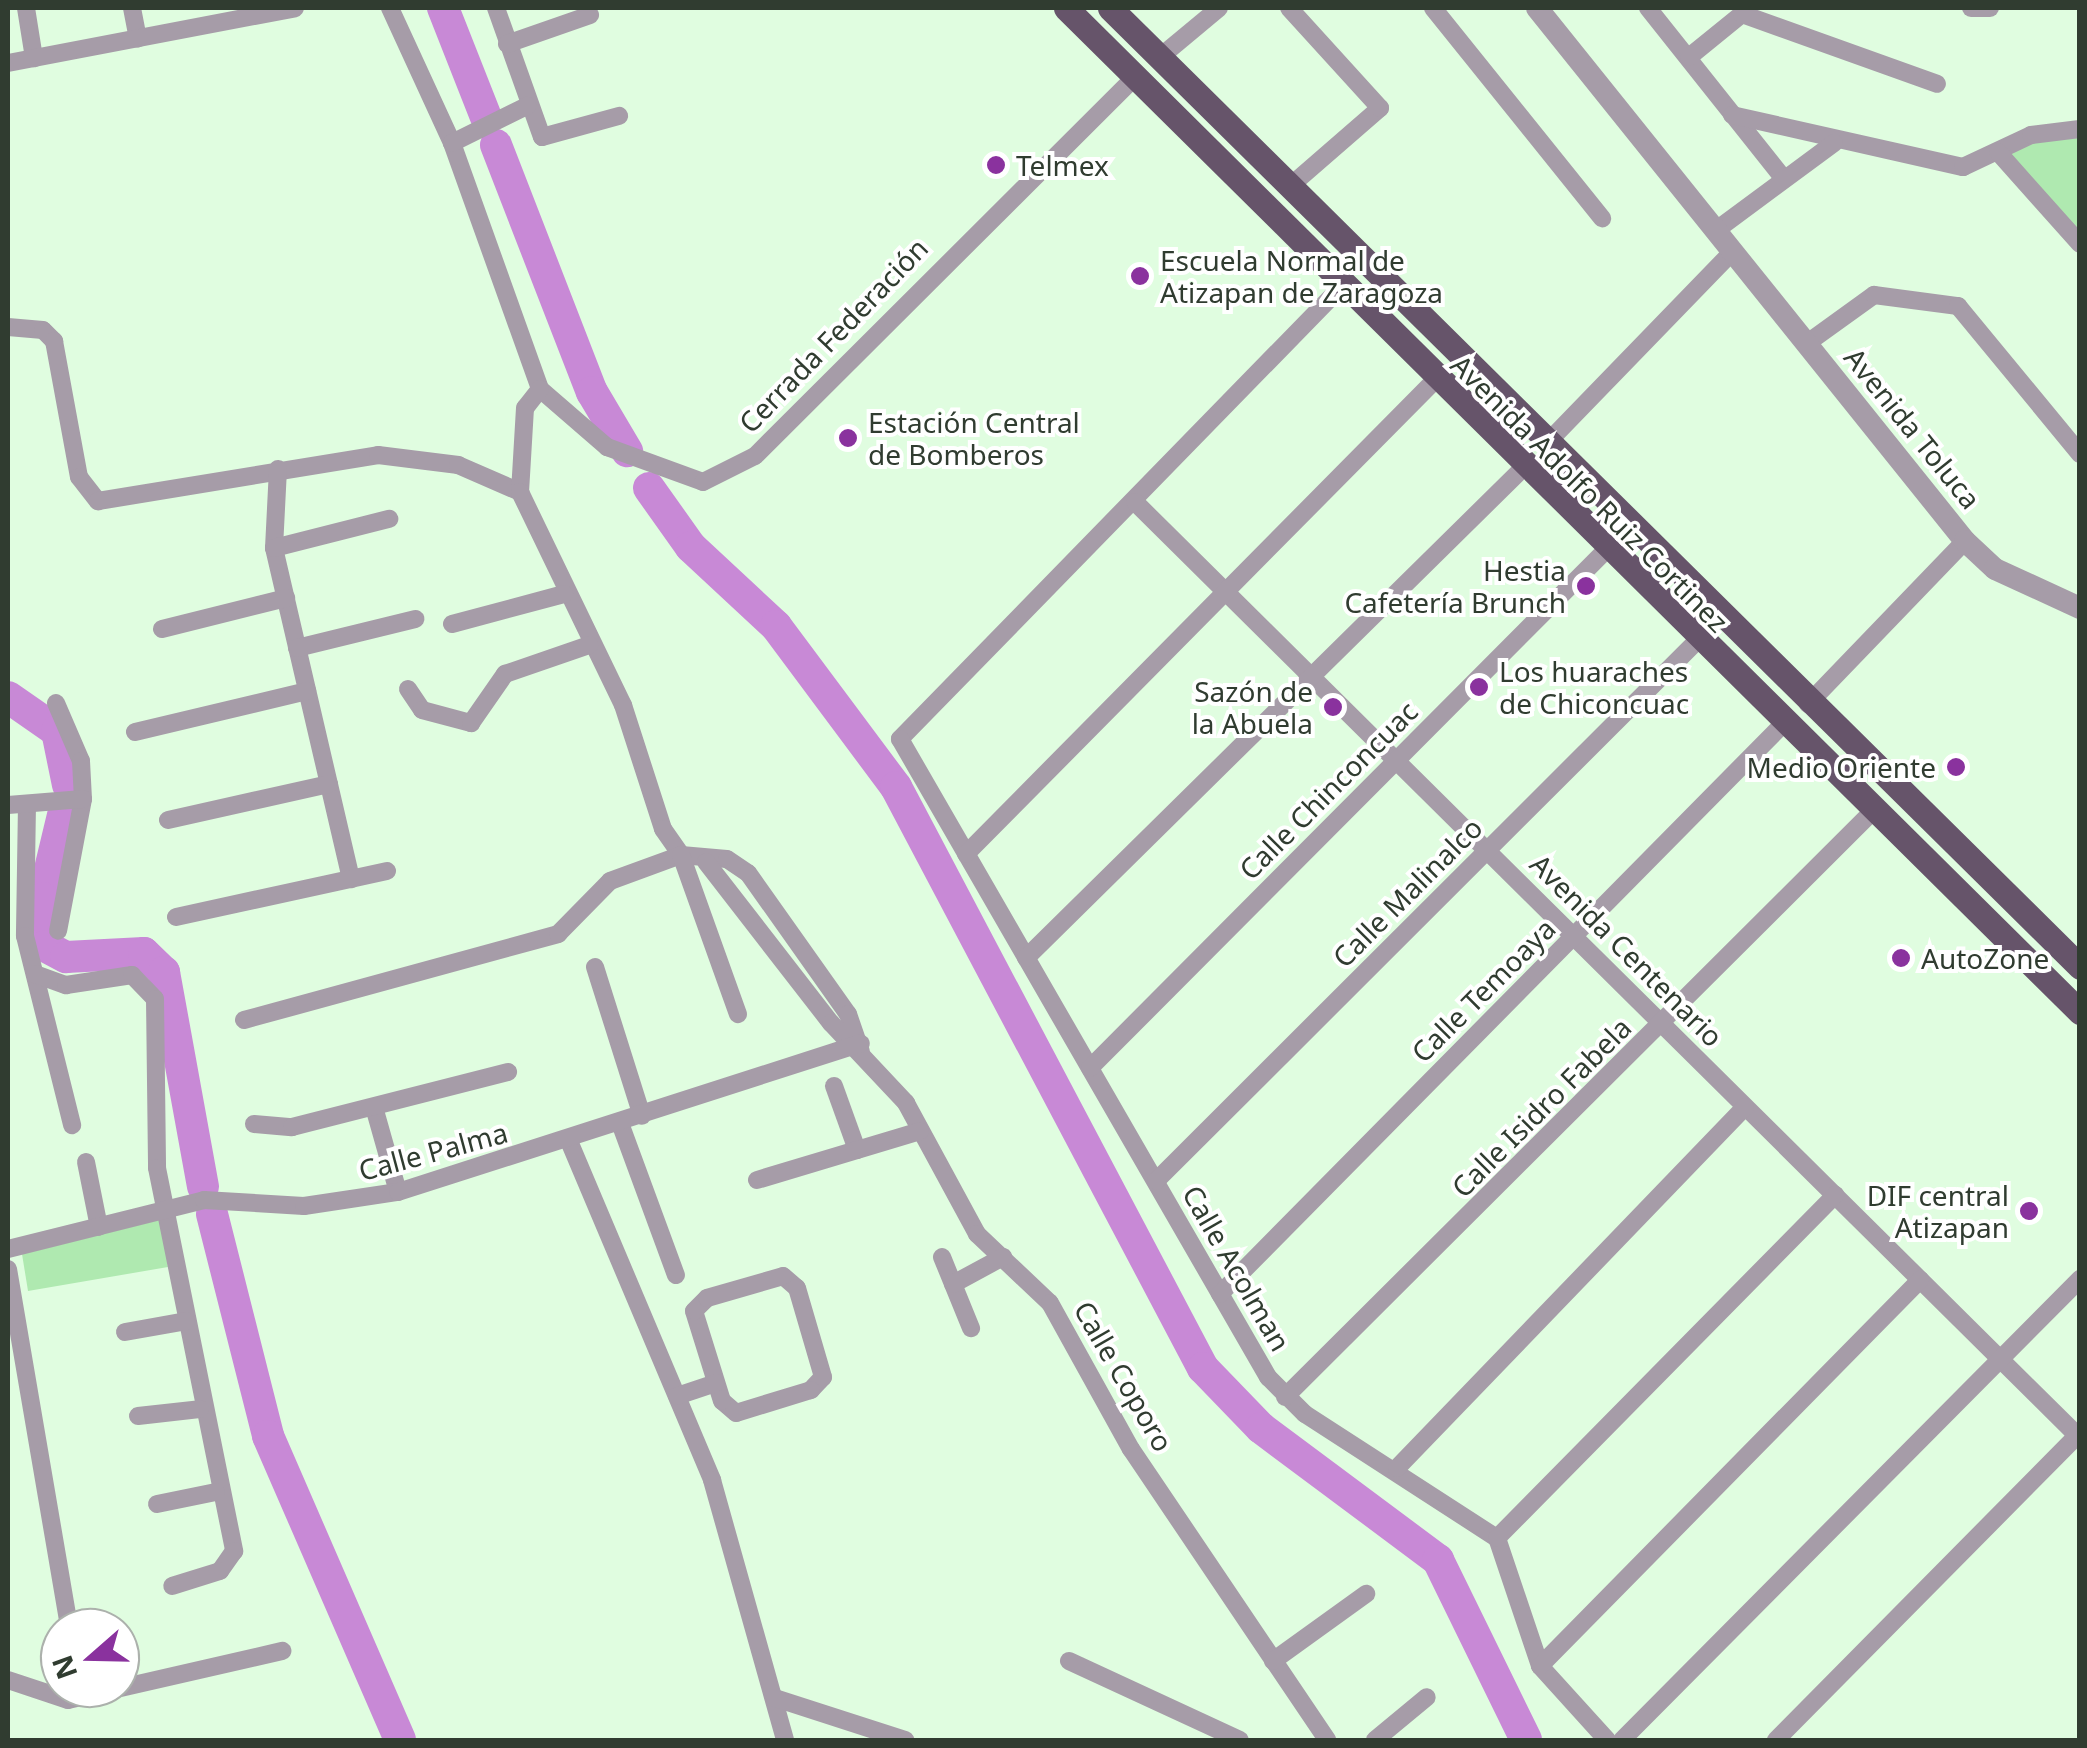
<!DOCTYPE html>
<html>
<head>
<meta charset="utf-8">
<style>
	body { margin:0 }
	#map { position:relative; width:2087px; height:1748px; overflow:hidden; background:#e0fde0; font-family:"Noto Sans",sans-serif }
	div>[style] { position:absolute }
	.green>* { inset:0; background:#afe9b0 }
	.river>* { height:32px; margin:-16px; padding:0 16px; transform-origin:16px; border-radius:16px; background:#c889d6 }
	.minor>* { height:18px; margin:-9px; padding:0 9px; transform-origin:9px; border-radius:9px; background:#a69ca8 }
	.tertiary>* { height:22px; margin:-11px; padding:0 11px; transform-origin:11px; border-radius:11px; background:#a69ca8 }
	.primary>* { height:25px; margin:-12.5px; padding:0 12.5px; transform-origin:12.5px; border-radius:12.5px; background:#66546a }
	.dots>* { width:28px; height:28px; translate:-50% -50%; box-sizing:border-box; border:5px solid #fff; border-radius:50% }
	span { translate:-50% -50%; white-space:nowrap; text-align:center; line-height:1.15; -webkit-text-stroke:8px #fff; paint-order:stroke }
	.poi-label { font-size:28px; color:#303c30 }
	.left { translate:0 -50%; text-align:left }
	.right { translate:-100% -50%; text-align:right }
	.street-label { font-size:28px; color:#303c30 }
	.frame { position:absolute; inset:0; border:10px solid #303c30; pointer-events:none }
	.north { position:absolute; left:40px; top:1608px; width:100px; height:100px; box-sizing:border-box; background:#fff; border:2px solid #acb1ac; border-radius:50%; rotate:250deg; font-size:28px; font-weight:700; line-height:40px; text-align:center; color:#303c30 }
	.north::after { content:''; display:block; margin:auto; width:35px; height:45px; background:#8a329e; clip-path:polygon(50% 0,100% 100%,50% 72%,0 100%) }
</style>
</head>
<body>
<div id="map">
	<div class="green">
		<div style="clip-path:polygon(2079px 129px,2079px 244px,1998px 152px)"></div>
		<div style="clip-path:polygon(162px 1218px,168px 1267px,28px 1291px,22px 1254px)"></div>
	</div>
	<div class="river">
		<div style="left:443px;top:8px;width:117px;rotate:68.5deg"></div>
		<div style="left:496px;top:145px;width:265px;rotate:68.8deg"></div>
		<div style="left:592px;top:392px;width:69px;rotate:59.3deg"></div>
		<div style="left:649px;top:488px;width:72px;rotate:54.6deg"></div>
		<div style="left:691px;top:547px;width:116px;rotate:42.9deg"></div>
		<div style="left:776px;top:626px;width:201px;rotate:53.3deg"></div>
		<div style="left:896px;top:787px;width:657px;rotate:62.15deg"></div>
		<div style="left:1203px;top:1368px;width:83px;rotate:46deg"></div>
		<div style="left:1261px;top:1428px;width:221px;rotate:36.7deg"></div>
		<div style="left:1438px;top:1560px;width:200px;rotate:63.9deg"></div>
		<div style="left:8px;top:697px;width:60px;rotate:34.8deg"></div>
		<div style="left:57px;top:731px;width:55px;rotate:78.5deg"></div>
		<div style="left:63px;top:815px;width:85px;rotate:103.5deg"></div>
		<div style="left:43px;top:898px;width:48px;rotate:87.6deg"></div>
		<div style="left:45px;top:946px;width:24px;rotate:28deg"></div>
		<div style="left:66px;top:957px;width:78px;rotate:-2.9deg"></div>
		<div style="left:144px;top:953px;width:28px;rotate:44deg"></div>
		<div style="left:164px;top:972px;width:218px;rotate:79.7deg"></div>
		<div style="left:212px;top:1214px;width:229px;rotate:75.8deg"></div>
		<div style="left:268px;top:1436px;width:331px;rotate:66.5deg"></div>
	</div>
	<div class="minor">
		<div style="left:26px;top:8px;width:51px;rotate:80.9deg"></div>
		<div style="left:132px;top:8px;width:31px;rotate:79deg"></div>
		<div style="left:390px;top:8px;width:149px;rotate:65.3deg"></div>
		<div style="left:452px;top:143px;width:261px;rotate:70.3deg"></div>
		<div style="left:540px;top:389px;width:89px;rotate:40.9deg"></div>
		<div style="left:607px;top:447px;width:102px;rotate:20deg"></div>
		<div style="left:703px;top:482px;width:58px;rotate:-26.6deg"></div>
		<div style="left:755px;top:456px;width:534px;rotate:-44.92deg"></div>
		<div style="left:496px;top:8px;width:137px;rotate:70.4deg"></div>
		<div style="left:542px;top:137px;width:80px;rotate:-15.3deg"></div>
		<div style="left:1433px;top:8px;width:270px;rotate:51.2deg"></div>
		<div style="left:1648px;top:8px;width:217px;rotate:51.5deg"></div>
		<div style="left:1971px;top:8px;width:19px"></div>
		<div style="left:507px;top:44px;width:88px;rotate:-19.3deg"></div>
		<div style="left:1689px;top:57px;width:68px;rotate:-39.1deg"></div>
		<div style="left:1742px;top:14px;width:207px;rotate:19.7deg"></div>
		<div style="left:1159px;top:58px;width:78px;rotate:-39.8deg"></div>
		<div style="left:8px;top:63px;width:292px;rotate:-10.8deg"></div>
		<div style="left:1732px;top:115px;width:237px;rotate:12.7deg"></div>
		<div style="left:1963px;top:167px;width:75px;rotate:-25.2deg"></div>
		<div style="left:2031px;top:135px;width:49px;rotate:-7deg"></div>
		<div style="left:452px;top:143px;width:84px;rotate:-26.3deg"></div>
		<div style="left:1998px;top:152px;width:123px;rotate:48.3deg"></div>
		<div style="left:1288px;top:188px;width:122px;rotate:-41deg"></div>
		<div style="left:1380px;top:108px;width:135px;rotate:-132.3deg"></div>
		<div style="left:1715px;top:231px;width:148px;rotate:-36.5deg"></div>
		<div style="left:1342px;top:286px;width:633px;rotate:134.3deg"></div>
		<div style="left:900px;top:739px;width:737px;rotate:60.02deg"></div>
		<div style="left:1268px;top:1377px;width:52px;rotate:45deg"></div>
		<div style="left:1305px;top:1414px;width:229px;rotate:32.9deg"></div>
		<div style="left:1497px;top:1538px;width:135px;rotate:71.4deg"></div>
		<div style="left:1540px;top:1666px;width:100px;rotate:47.8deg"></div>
		<div style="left:8px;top:327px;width:35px;rotate:5deg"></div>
		<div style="left:43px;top:330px;width:16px;rotate:45deg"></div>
		<div style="left:54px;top:341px;width:138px;rotate:79.6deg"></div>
		<div style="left:79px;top:477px;width:31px;rotate:52deg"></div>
		<div style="left:98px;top:501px;width:284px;rotate:-9.3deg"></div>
		<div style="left:378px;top:455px;width:81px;rotate:7.1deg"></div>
		<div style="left:458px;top:465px;width:68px;rotate:23.5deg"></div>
		<div style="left:1806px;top:344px;width:84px;rotate:-35.8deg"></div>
		<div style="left:1874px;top:295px;width:85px;rotate:7.5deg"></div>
		<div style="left:1958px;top:306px;width:192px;rotate:50.5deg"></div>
		<div style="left:540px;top:389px;width:24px;rotate:128deg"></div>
		<div style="left:525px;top:408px;width:84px;rotate:93.4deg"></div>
		<div style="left:520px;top:492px;width:237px;rotate:64.2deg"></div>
		<div style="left:623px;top:705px;width:130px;rotate:72.1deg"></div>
		<div style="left:663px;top:829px;width:32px;rotate:55deg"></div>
		<div style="left:681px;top:855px;width:46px;rotate:5deg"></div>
		<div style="left:727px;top:859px;width:25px;rotate:34deg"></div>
		<div style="left:748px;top:873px;width:173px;rotate:54.7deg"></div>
		<div style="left:848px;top:1014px;width:39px;rotate:71deg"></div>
		<div style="left:1546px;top:444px;width:267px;rotate:-45.9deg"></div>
		<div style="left:278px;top:469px;width:79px;rotate:92.9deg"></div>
		<div style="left:274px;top:548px;width:340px;rotate:76.9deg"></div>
		<div style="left:1135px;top:502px;width:1330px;rotate:44.73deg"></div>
		<div style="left:274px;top:548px;width:119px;rotate:-14.2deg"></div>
		<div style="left:452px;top:624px;width:116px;rotate:-15deg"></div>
		<div style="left:162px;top:629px;width:128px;rotate:-14deg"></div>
		<div style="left:297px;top:648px;width:122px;rotate:-13.8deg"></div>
		<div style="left:408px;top:689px;width:25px;rotate:56deg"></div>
		<div style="left:422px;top:710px;width:51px;rotate:14.9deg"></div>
		<div style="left:471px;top:723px;width:60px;rotate:-55.2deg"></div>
		<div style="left:505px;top:674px;width:89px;rotate:-19deg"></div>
		<div style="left:56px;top:703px;width:63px;rotate:66.7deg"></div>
		<div style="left:81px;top:761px;width:38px;rotate:87deg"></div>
		<div style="left:83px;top:799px;width:134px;rotate:100.7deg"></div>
		<div style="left:1808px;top:704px;width:226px;rotate:-46.1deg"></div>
		<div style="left:135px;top:732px;width:177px;rotate:-13.4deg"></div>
		<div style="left:27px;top:804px;width:132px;rotate:90.9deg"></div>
		<div style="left:25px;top:936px;width:195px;rotate:76deg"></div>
		<div style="left:8px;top:805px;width:75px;rotate:-4.6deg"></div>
		<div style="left:168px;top:820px;width:165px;rotate:-12.6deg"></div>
		<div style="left:966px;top:854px;width:665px;rotate:-45.3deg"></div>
		<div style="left:706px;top:862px;width:204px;rotate:52.2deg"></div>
		<div style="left:831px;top:1023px;width:110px;rotate:46.8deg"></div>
		<div style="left:906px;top:1103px;width:149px;rotate:61.5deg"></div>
		<div style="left:977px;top:1234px;width:100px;rotate:43.4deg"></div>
		<div style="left:1050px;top:1303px;width:167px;rotate:61deg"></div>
		<div style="left:1131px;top:1449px;width:351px;rotate:56deg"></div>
		<div style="left:176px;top:917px;width:216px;rotate:-12.3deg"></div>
		<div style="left:1026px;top:958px;width:697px;rotate:-44.59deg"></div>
		<div style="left:595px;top:967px;width:156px;rotate:72.5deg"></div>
		<div style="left:35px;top:974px;width:33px;rotate:20deg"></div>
		<div style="left:66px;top:985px;width:67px;rotate:-8.6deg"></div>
		<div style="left:132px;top:975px;width:33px;rotate:46deg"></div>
		<div style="left:155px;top:999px;width:169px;rotate:89.3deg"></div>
		<div style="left:157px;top:1168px;width:391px;rotate:78.6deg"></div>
		<div style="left:234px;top:1551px;width:24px;rotate:125deg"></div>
		<div style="left:220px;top:1571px;width:50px;rotate:162.6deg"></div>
		<div style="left:244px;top:1020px;width:326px;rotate:-15.3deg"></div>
		<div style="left:558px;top:934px;width:74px;rotate:-45.5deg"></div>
		<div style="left:610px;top:881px;width:76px;rotate:-20.1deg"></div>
		<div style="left:681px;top:855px;width:169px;rotate:70.3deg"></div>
		<div style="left:1090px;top:1068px;width:730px;rotate:-45.11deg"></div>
		<div style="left:834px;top:1086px;width:68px;rotate:70.2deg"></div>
		<div style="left:374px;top:1107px;width:88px;rotate:74.2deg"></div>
		<div style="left:620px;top:1123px;width:162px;rotate:69.8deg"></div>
		<div style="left:254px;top:1124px;width:38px;rotate:5deg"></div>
		<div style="left:292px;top:1127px;width:223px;rotate:-14.3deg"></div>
		<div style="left:569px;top:1141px;width:368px;rotate:67.1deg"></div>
		<div style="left:712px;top:1480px;width:270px;rotate:74.3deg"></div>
		<div style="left:86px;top:1162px;width:66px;rotate:78.7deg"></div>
		<div style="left:757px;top:1180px;width:170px;rotate:-16.7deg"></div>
		<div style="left:1156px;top:1181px;width:763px;rotate:-44.95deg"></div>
		<div style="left:8px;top:1249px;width:202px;rotate:-14deg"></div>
		<div style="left:204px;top:1200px;width:100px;rotate:3.4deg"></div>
		<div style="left:304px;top:1206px;width:95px;rotate:-8.5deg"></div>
		<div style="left:398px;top:1192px;width:486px;rotate:-17.8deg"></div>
		<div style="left:942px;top:1257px;width:77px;rotate:67.8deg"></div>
		<div style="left:8px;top:1269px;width:356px;rotate:80.3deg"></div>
		<div style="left:783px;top:1276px;width:18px;rotate:41deg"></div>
		<div style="left:797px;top:1288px;width:93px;rotate:73.7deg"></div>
		<div style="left:823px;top:1377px;width:18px;rotate:133deg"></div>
		<div style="left:811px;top:1390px;width:78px;rotate:163deg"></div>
		<div style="left:736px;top:1413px;width:18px;rotate:-139deg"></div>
		<div style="left:722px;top:1401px;width:94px;rotate:-107.3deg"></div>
		<div style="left:694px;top:1311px;width:18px;rotate:-45deg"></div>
		<div style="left:707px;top:1298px;width:79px;rotate:-16.1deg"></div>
		<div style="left:953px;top:1284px;width:57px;rotate:-28.4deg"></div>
		<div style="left:1220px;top:1294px;width:803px;rotate:-45.35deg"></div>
		<div style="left:125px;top:1332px;width:62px;rotate:-10.2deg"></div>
		<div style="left:677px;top:1396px;width:41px;rotate:-18.4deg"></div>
		<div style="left:1285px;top:1397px;width:832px;rotate:-44.9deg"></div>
		<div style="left:138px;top:1416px;width:62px;rotate:-6.4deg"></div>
		<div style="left:1397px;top:1468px;width:501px;rotate:-46.05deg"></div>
		<div style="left:157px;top:1504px;width:60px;rotate:-11.5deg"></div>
		<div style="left:1497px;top:1538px;width:482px;rotate:-45.4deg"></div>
		<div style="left:1069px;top:1661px;width:188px;rotate:24.8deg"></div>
		<div style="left:1273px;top:1661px;width:115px;rotate:-35.8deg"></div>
		<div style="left:1540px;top:1666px;width:542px;rotate:-45.45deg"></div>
		<div style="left:8px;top:1680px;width:63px;rotate:18.4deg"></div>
		<div style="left:68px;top:1700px;width:220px;rotate:-12.9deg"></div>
		<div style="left:775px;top:1698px;width:137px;rotate:17.9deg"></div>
		<div style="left:1375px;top:1740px;width:67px;rotate:-39.6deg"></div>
		<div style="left:1622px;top:1740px;width:650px;rotate:-45.19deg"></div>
		<div style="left:1776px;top:1740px;width:432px;rotate:-45.3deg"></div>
	</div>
	<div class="tertiary">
		<div style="left:1537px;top:8px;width:684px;rotate:51.24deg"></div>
		<div style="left:1965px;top:541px;width:41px;rotate:43deg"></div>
		<div style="left:1995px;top:569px;width:94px;rotate:24.6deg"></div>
	</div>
	<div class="primary">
		<div style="left:1066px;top:8px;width:1427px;rotate:44.72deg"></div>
		<div style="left:1110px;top:8px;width:1364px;rotate:44.67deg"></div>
	</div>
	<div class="dots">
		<div style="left:996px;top:165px;background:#8a329e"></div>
		<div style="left:1140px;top:276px;background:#8a329e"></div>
		<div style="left:848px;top:438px;background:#8a329e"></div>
		<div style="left:1586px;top:586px;background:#8a329e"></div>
		<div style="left:1479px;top:687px;background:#8a329e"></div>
		<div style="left:1333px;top:707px;background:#8a329e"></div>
		<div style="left:1956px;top:767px;background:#8a329e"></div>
		<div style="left:1901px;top:958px;background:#8a329e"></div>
		<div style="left:2029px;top:1211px;background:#8a329e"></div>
	</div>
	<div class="poi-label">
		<span class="left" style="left:1016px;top:165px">Telmex</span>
		<span class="left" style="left:1160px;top:276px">Escuela Normal de<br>Atizapan de Zaragoza</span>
		<span class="left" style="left:868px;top:438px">Estación Central<br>de Bomberos</span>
		<span class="right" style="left:1566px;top:586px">Hestia<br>Cafetería Brunch</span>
		<span class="left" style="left:1499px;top:687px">Los huaraches<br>de Chiconcuac</span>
		<span class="right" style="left:1313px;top:707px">Sazón de<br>la Abuela</span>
		<span class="right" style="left:1936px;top:767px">Medio Oriente</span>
		<span class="left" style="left:1921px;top:958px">AutoZone</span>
		<span class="right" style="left:2009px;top:1211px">DIF central<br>Atizapan</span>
	</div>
	<div class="street-label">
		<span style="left:833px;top:335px;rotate:-46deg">Cerrada Federación</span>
		<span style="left:1913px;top:428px;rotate:51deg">Avenida Toluca</span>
		<span style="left:1590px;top:493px;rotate:45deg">Avenida Adolfo Ruiz Cortinez</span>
		<span style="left:1328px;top:790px;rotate:-45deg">Calle Chinconcuac</span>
		<span style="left:1407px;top:892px;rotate:-45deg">Calle Malinalco</span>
		<span style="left:1627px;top:950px;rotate:45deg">Avenida Centenario</span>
		<span style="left:1483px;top:990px;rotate:-45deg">Calle Temoaya</span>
		<span style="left:1541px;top:1107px;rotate:-45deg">Calle Isidro Fabela</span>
		<span style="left:433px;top:1151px;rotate:-15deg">Calle Palma</span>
		<span style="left:1237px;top:1268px;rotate:60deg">Calle Acolman</span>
		<span style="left:1124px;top:1376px;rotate:60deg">Calle Coporo</span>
	</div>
	<div class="frame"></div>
	<div class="north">N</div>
</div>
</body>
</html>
